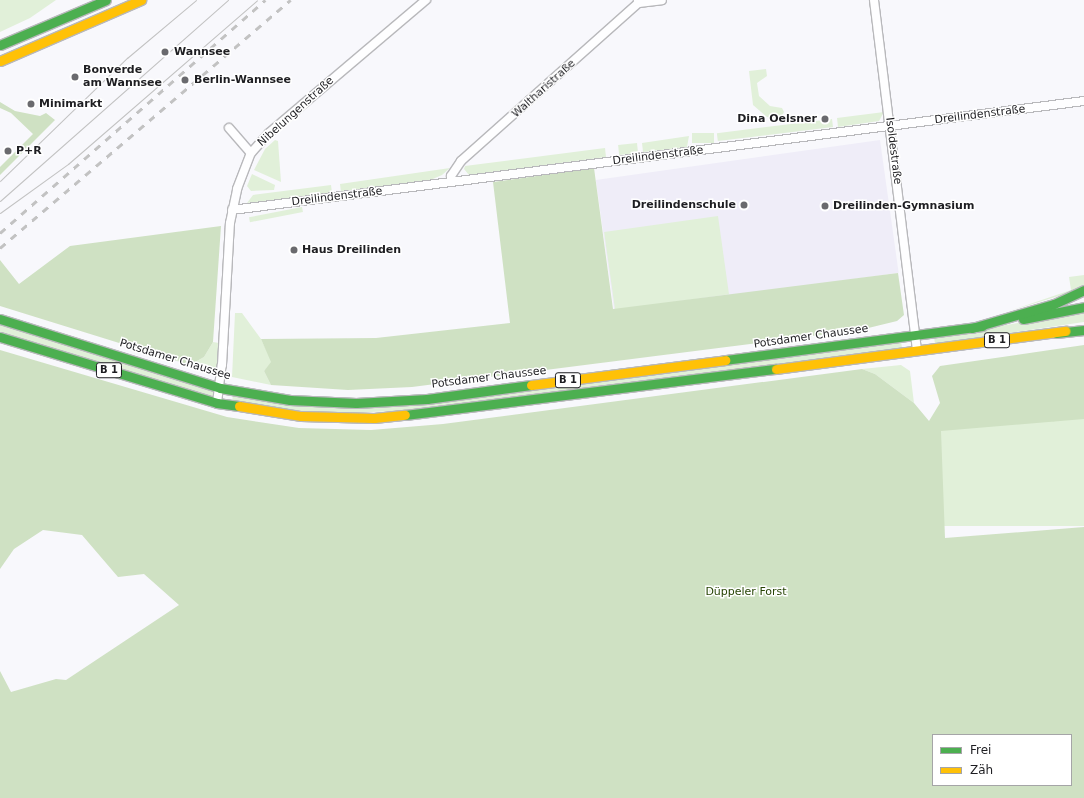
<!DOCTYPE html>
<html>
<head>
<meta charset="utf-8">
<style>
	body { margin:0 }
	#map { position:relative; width:1084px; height:798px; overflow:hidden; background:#f8f8fc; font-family:"DejaVu Sans",sans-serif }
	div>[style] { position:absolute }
	.education>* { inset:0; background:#efedf8; transform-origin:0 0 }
	.green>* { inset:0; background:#e1f0d9; transform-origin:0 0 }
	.forest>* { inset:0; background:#cfe1c3 }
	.roads { filter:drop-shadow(1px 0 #b8b8bb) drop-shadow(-1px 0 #b8b8bb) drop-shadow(0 1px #b8b8bb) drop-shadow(0 -1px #b8b8bb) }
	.street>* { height:8px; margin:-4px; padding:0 4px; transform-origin:4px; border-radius:4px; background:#fefeff }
	.fast>* { height:9px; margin:-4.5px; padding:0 4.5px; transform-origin:4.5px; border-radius:4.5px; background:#4caf50 }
	.slow>* { height:9px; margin:-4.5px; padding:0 4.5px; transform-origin:4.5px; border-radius:4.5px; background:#ffc107 }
	.tram>* { height:1px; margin:-0.5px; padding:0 0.5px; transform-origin:0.5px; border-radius:0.5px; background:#c2c2c2 }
	.rail>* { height:2.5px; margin-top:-1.25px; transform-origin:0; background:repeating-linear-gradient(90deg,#c2c2c2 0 7px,transparent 0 14px) }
	.dots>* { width:11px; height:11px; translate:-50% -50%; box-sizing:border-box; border:2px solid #fff; border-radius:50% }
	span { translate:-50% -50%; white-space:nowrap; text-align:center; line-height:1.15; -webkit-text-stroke:3px #fff; paint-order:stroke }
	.shield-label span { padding:1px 3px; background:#fff; border:1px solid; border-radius:3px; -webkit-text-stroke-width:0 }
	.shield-label { font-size:10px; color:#1e1e22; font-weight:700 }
	.poi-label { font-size:11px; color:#1e1e22; font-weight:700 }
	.left { translate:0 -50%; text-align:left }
	.right { translate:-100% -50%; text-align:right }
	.street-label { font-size:11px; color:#1e1e22 }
	.park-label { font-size:11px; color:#274404 }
	.legend { position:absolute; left:932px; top:734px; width:140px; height:52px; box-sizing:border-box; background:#fff; border:1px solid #a5a5a7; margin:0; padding:5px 7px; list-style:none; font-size:12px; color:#1e1e22 }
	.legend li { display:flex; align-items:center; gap:8px; height:20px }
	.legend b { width:20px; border:1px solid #a5a5a7 }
</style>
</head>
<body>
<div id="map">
	<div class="education">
		<div style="left:880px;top:140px;width:134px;height:287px;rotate:82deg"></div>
	</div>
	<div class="green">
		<div style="clip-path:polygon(0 0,56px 0,30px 18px,0 32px)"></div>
		<div style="clip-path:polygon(766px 69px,767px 76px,757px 83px,759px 96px,770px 106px,782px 108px,784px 112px,780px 119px,767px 117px,753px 105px,749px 71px)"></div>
		<div style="clip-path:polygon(884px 112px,879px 121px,838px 127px,837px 118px)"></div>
		<div style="left:832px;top:119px;width:8px;height:116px;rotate:83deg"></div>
		<div style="left:714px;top:133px;width:10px;height:22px;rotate:90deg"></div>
		<div style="clip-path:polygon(689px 136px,687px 147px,643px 152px,642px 143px)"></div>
		<div style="clip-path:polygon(275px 140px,278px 141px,281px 182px,254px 170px,265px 149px)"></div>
		<div style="left:637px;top:143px;width:10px;height:19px;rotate:84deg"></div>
		<div style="clip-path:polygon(605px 148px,606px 157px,469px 175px,464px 169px,465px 166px)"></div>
		<div style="clip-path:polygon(450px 168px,442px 175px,428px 181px,341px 192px,340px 184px)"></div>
		<div style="clip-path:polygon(252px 174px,275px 185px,274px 190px,251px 191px,247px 186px)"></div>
		<div style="clip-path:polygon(331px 185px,332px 193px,247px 203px,253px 195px)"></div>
		<div style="left:302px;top:207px;width:5px;height:54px;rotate:79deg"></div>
		<div style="left:718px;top:216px;width:79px;height:115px;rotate:82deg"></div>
		<div style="clip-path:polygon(1084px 275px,1084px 286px,1072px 292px,1009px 311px,1071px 290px,1069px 277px)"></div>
		<div style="clip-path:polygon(1084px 312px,1084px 322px,935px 344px,934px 337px)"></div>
		<div style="clip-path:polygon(235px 313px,242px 313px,261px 339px,272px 362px,264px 371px,271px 385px,232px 377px)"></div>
		<div style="clip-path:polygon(0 323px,214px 390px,213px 397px,0 334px)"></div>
		<div style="clip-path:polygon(901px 341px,902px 348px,438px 409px,326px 414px,232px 402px,233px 394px,320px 406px)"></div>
		<div style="clip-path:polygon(213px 342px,219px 343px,217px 373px,190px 365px,204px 357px)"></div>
		<div style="clip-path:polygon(901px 365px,910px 371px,914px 403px,875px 374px,862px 369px)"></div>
		<div style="left:1084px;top:419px;width:107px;height:144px;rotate:90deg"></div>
	</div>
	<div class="forest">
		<div style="clip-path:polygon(0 102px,15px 111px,40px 116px,46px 113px,55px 120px,0 175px,0 167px,33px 134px,11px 113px,0 108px)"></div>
		<div style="clip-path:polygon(594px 168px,613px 309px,898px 273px,904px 315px,897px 321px,860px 330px,412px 387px,348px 390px,271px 385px,264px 371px,271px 362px,261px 339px,376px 338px,510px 323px,493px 182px)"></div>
		<div style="clip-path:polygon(221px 226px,213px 342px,204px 357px,190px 365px,0 306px,0 260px,19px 284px,70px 246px)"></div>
		<div style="clip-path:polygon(evenodd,1084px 345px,1084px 419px,941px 431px,945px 538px,1084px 527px,1084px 798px,0 798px,0 671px,11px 692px,56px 679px,66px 680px,179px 605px,144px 574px,118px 577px,82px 535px,43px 530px,14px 549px,0 569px,0 350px,227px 417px,299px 428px,371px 430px,443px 424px,862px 369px,875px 374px,914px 403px,929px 421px,940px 403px,932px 376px,940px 366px,1084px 345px,933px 735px,1071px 735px,1071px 785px,933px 785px,933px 735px)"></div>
	</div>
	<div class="roads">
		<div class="street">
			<div style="left:874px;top:0;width:353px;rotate:83deg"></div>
			<div style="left:638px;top:1px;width:2px;rotate:63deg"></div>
			<div style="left:639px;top:3px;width:23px;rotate:-7deg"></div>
			<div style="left:229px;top:128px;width:33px;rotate:49deg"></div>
			<div style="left:451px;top:182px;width:6px;rotate:-90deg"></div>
			<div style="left:451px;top:176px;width:18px;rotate:-56deg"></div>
			<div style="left:461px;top:161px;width:242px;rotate:-41.7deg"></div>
			<div style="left:232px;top:210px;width:859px;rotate:-7.29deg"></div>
			<div style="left:217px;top:403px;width:38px;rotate:-83deg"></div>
			<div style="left:222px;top:365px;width:142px;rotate:-86.8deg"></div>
			<div style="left:230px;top:223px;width:35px;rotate:-78deg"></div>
			<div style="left:237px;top:189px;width:39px;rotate:-69deg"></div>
			<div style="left:251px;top:153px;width:27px;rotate:-48deg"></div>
			<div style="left:269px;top:133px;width:206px;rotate:-40.3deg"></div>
		</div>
		<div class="fast">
			<div style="left:0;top:45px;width:115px;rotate:-23deg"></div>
			<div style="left:0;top:319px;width:231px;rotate:17.4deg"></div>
			<div style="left:220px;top:388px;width:71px;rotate:9.7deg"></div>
			<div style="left:290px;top:400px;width:66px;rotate:2.6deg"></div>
			<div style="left:356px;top:403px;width:71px;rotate:-3.2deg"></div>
			<div style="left:427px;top:399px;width:105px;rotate:-7.7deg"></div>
			<div style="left:1023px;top:319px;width:62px;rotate:-11.1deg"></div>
			<div style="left:972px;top:328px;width:85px;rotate:-16.3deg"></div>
			<div style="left:1054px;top:304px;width:33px;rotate:-25deg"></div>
			<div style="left:1056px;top:333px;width:28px;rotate:-6deg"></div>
			<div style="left:0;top:337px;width:227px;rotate:16.9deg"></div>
			<div style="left:217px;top:403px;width:22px;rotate:8deg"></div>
			<div style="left:725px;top:360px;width:259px;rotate:-7.5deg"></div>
			<div style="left:405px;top:415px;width:374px;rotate:-7.1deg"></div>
		</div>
		<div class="slow">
			<div style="left:0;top:61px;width:154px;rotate:-23.4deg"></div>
			<div style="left:776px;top:369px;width:292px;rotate:-7.5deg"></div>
			<div style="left:531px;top:385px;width:196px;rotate:-7.3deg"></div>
			<div style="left:239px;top:406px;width:63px;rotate:9.2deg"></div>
			<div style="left:301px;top:416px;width:73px;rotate:1.6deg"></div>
			<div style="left:374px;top:418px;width:31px;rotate:-6deg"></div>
		</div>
	</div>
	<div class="tram">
		<div style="left:0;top:181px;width:177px;rotate:-44.1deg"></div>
		<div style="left:127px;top:58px;width:90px;rotate:-40deg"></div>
		<div style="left:0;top:201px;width:304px;rotate:-41.4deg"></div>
		<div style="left:0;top:213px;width:84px;rotate:-35.8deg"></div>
		<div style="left:68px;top:164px;width:250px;rotate:-40.9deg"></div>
	</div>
	<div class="rail">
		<div style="left:0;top:233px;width:353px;rotate:-41.3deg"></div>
		<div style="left:0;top:248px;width:382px;rotate:-40.5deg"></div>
	</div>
	<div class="dots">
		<div style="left:165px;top:52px;background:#6a6a6e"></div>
		<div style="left:75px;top:77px;background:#6a6a6e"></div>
		<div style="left:185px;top:80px;background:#6a6a6e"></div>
		<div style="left:31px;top:104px;background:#6a6a6e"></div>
		<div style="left:825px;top:119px;background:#6a6a6e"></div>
		<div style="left:8px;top:151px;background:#6a6a6e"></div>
		<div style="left:744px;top:205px;background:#6a6a6e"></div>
		<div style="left:825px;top:206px;background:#6a6a6e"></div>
		<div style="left:294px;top:250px;background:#6a6a6e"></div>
	</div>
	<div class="shield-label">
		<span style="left:997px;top:340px">B 1</span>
		<span style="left:109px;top:370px">B 1</span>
		<span style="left:568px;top:380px">B 1</span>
	</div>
	<div class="poi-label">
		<span class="left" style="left:174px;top:52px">Wannsee</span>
		<span class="left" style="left:83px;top:77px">Bonverde<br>am Wannsee</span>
		<span class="left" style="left:194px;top:80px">Berlin-Wannsee</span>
		<span class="left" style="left:39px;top:104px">Minimarkt</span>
		<span class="right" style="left:817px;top:119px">Dina Oelsner</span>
		<span class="left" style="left:16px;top:151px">P+R</span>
		<span class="right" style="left:736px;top:205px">Dreilindenschule</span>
		<span class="left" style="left:833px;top:206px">Dreilinden-Gymnasium</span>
		<span class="left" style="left:302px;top:250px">Haus Dreilinden</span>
	</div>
	<div class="street-label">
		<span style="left:544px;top:89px;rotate:-42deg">Waltharistraße</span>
		<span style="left:296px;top:112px;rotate:-42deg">Nibelungenstraße</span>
		<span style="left:980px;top:115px;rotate:-7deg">Dreilindenstraße</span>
		<span style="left:893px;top:151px;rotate:83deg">Isoldestraße</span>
		<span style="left:658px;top:156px;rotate:-7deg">Dreilindenstraße</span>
		<span style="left:337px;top:197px;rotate:-7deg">Dreilindenstraße</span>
		<span style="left:811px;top:337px;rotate:-8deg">Potsdamer Chaussee</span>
		<span style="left:175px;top:360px;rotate:17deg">Potsdamer Chaussee</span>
		<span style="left:489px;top:378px;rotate:-7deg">Potsdamer Chaussee</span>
	</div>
	<div class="park-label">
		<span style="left:746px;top:592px">Düppeler Forst</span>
	</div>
	<ul class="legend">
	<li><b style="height:5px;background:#4caf50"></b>Frei</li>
	<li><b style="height:5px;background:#ffc107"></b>Zäh</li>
	</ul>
</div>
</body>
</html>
